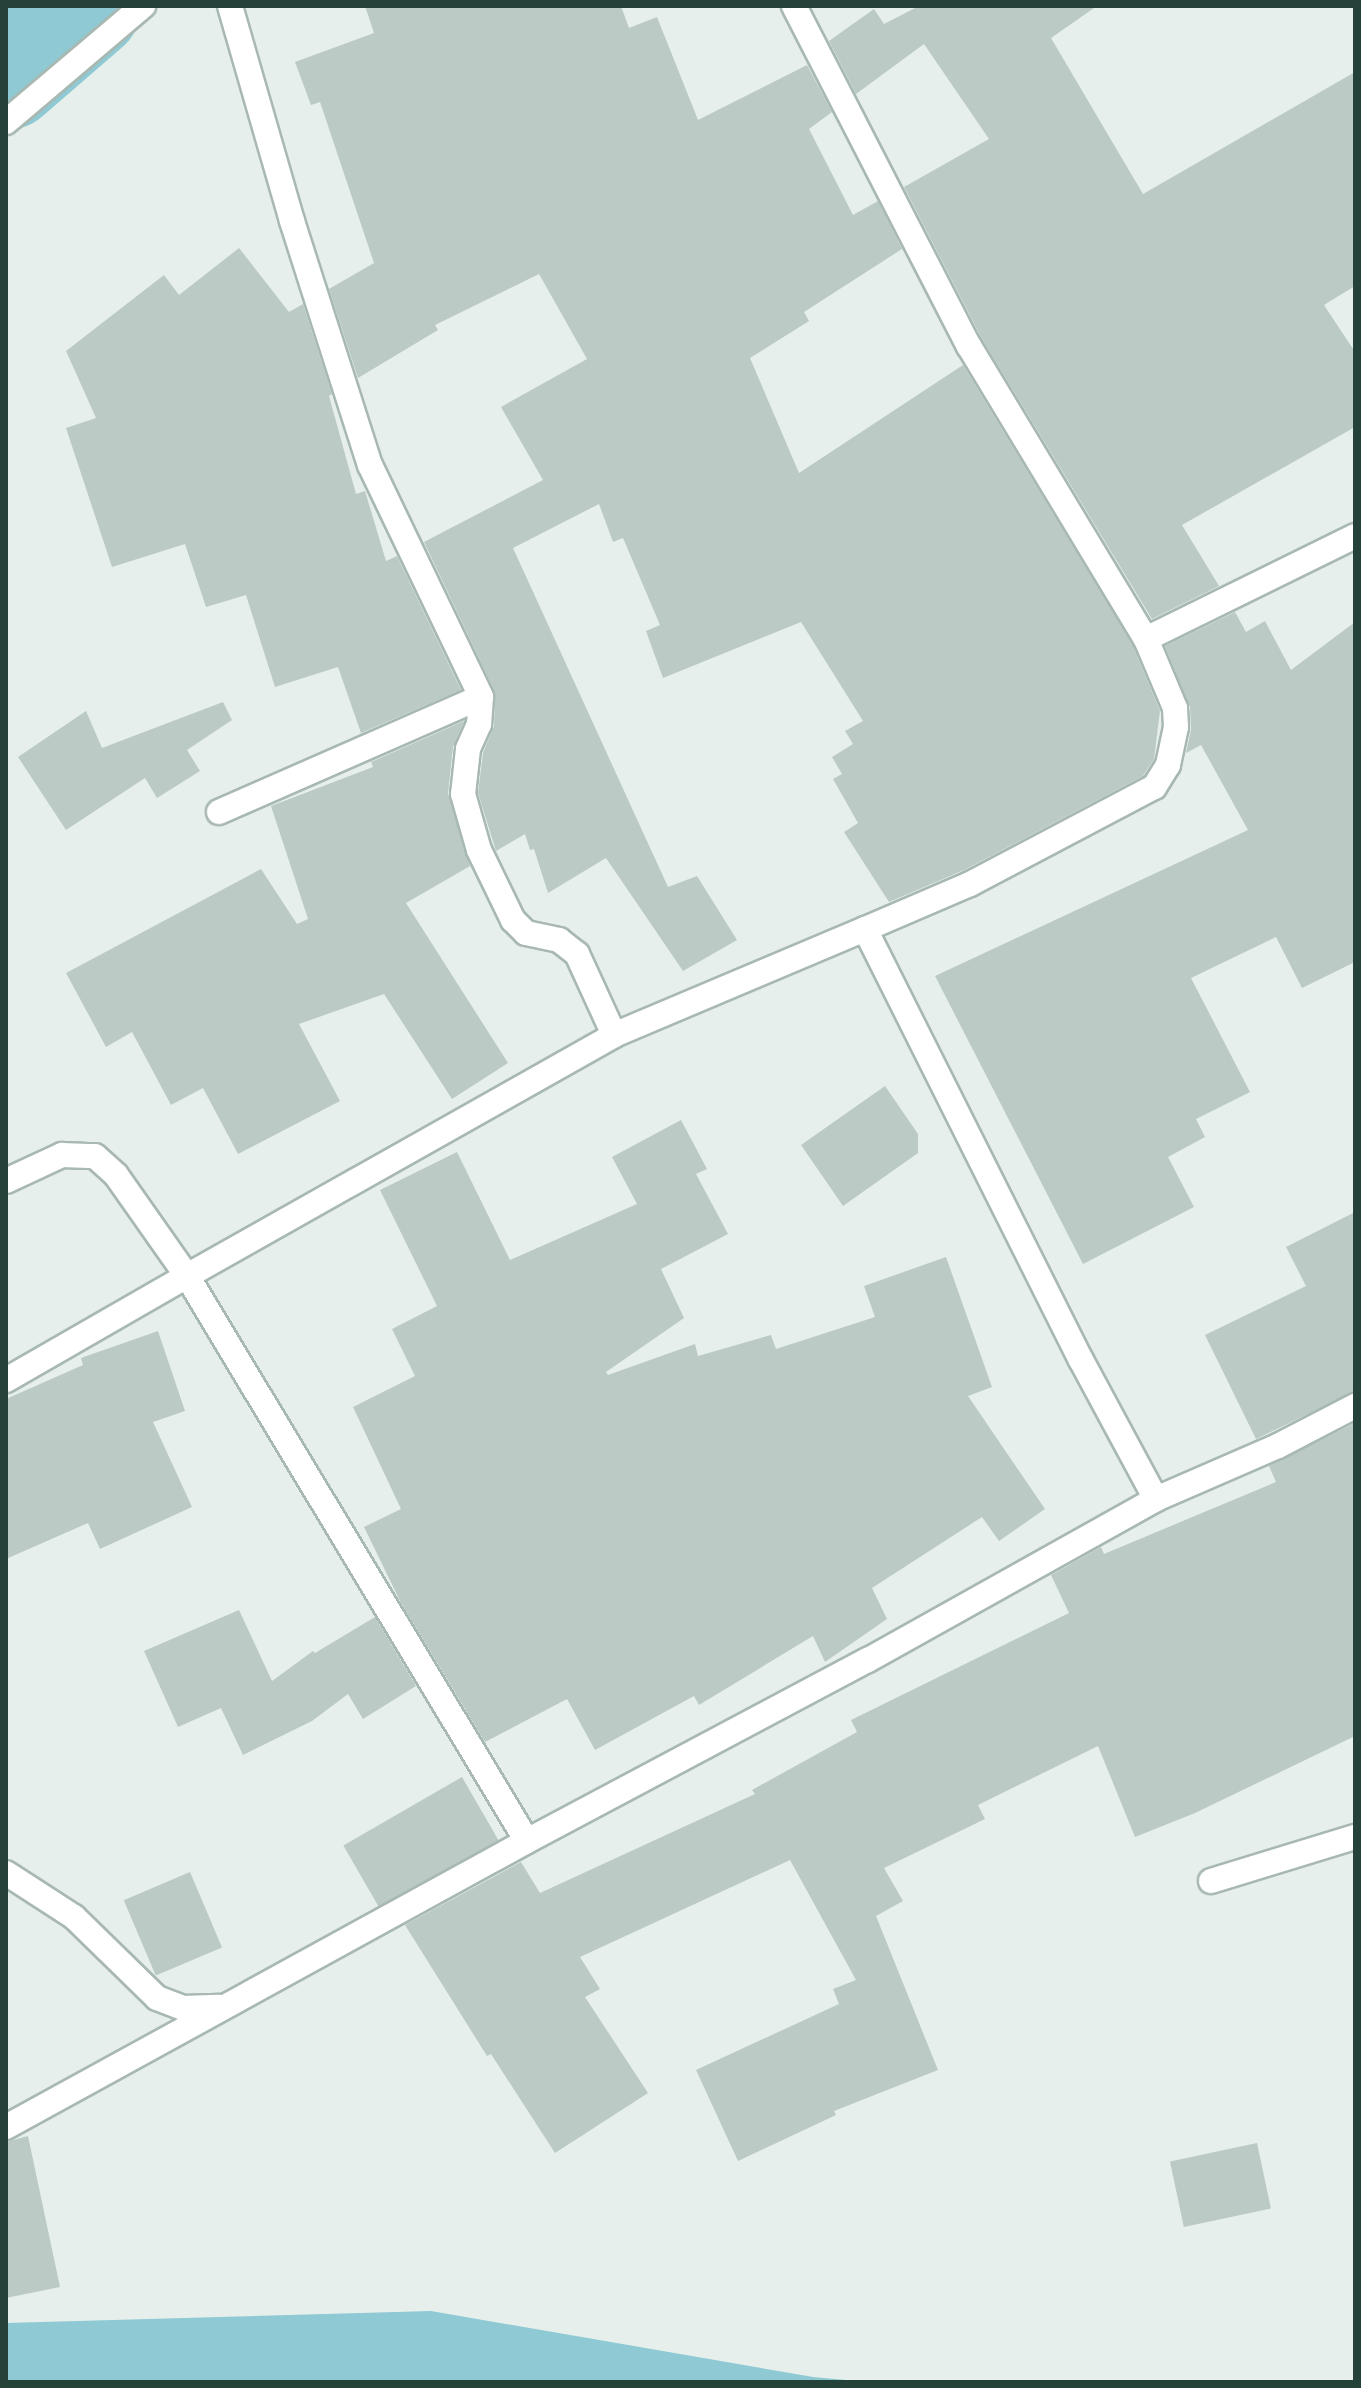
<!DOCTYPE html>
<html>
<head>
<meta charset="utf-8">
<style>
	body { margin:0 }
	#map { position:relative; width:1361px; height:2388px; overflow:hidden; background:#e6efeb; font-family:"DM Sans",sans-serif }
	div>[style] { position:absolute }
	.water>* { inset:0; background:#8ec9d4 }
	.river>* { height:110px; margin:-55px; padding:0 55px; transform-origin:55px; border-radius:55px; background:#8ec9d4 }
	.building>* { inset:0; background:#bbcac4; transform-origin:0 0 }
	.roads { filter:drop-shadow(2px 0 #a8b8b2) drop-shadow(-2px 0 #a8b8b2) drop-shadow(0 2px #a8b8b2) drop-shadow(0 -2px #a8b8b2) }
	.street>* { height:24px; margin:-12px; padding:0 12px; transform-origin:12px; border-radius:12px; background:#fff }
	span { translate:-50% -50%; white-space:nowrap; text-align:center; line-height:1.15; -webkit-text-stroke:7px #f7fbf9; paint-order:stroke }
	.frame { position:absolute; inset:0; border:8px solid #24423a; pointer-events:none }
</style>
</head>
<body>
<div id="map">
	<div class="water">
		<div style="clip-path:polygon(431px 2311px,813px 2377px,868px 2382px,6px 2382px,6px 2323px)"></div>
	</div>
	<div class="river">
		<div style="left:6px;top:75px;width:106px;rotate:-40.8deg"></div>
	</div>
	<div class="building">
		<div style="clip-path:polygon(365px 6px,621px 6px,629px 28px,657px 17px,698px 120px,807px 65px,832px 112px,809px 129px,853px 215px,878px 201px,902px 249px,804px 312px,809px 321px,750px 358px,799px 473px,963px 365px,1133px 646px,1160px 711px,1154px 759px,1143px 776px,964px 870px,889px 902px,844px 832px,858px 823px,833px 779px,842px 774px,832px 757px,853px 744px,845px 731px,863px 721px,801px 622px,663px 678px,646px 631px,660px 625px,623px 538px,613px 542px,599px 504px,513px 548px,668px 887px,697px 876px,737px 940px,683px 971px,606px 858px,548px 893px,534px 849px,530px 850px,525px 834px,496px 851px,478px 793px,483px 753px,494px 726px,495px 692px,424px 542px,543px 480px,501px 407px,587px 359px,539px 274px,435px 325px,438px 330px,358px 378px,329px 289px,374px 263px,320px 102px,311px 105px,295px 62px,374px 33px)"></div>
		<div style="clip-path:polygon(919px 6px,1097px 6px,1051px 38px,1143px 194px,1355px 72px,1355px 286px,1324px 305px,1355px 352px,1355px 427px,1182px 525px,1219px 586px,1152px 619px,982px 339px,904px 187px,989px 139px,924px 44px,856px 94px,829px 41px,874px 9px,884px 24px)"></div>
		<div style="clip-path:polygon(239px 248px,289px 312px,303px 304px,332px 394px,329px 396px,356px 494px,365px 491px,386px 561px,397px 556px,461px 690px,361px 733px,338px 667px,275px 687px,246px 595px,206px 607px,185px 544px,112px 567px,66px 428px,96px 418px,66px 351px,164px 275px,179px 295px)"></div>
		<div style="clip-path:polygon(1235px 612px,1246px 632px,1265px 621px,1291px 670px,1355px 622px,1355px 962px,1302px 988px,1276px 937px,1191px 978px,1250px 1092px,1196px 1119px,1205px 1137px,1168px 1157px,1194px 1207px,1083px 1264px,935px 976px,1248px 830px,1201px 745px,1186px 753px,1191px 730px,1190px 707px,1165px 646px)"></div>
		<div style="clip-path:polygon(223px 702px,232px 720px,187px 750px,200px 771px,157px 798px,145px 778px,66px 830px,18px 757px,86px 711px,102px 748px)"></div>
		<div style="clip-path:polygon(464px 721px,453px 747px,448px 793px,470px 866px,406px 903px,508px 1063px,452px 1099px,384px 994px,299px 1024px,340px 1101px,238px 1154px,203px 1088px,171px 1105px,132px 1032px,106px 1047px,66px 973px,261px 869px,297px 924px,308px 919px,271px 806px,373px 767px,371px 762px)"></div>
		<div style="clip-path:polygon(885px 1086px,918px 1134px,918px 1153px,843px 1206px,801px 1145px)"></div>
		<div style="clip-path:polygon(681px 1120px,707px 1169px,696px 1174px,728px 1234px,661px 1269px,684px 1318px,606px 1372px,608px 1375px,695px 1344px,698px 1356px,771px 1335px,776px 1349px,875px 1317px,864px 1286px,946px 1257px,992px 1387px,968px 1396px,1045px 1509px,999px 1541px,982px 1517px,872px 1588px,887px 1619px,825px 1662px,813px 1636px,699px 1705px,694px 1696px,595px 1750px,567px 1699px,485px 1742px,400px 1601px,364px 1527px,401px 1509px,353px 1407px,415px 1376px,392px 1329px,437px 1306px,380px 1190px,457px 1152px,510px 1260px,637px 1204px,612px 1157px)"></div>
		<div style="clip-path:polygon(1355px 1212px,1355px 1391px,1256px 1439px,1205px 1335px,1306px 1286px,1286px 1247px)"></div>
		<div style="clip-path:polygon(158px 1331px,185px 1411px,153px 1422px,192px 1507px,100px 1549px,88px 1523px,6px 1559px,6px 1399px,83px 1365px,81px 1358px)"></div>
		<div style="clip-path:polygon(1355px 1423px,1355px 1736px,1195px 1813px,1135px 1837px,1098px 1746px,978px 1805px,985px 1819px,884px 1868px,903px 1901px,876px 1916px,938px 2070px,834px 2111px,836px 2115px,738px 2161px,696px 2070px,839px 2004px,833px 1989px,856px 1980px,790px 1860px,580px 1957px,600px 1989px,585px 1997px,648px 2093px,555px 2153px,491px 2054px,487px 2056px,405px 1925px,521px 1862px,540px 1893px,755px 1794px,752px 1790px,857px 1732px,851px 1720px,1069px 1613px,1051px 1575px,1101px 1547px,1104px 1554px,1276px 1482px,1269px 1466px)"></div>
		<div style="clip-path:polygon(239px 1610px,272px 1681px,313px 1651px,315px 1653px,375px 1617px,416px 1686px,363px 1719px,348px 1694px,312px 1721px,243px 1755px,221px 1708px,178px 1727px,144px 1651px)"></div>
		<div style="left:462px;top:1777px;width:73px;height:137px;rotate:60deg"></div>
		<div style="left:190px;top:1872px;width:82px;height:72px;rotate:67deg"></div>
		<div style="clip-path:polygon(28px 2136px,60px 2287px,6px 2298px,6px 2142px)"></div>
		<div style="left:1257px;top:2143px;width:67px;height:89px;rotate:78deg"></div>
	</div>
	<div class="roads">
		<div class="street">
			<div style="left:230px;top:6px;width:224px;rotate:73.9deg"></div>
			<div style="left:292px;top:221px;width:256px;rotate:72.3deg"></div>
			<div style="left:370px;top:465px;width:257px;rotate:64.4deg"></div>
			<div style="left:481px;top:697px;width:27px;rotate:94deg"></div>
			<div style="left:479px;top:724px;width:27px;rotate:114deg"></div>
			<div style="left:468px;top:749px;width:45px;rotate:96.3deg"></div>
			<div style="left:463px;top:794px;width:58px;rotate:74.1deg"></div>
			<div style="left:479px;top:850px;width:78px;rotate:64.1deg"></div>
			<div style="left:513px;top:920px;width:18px;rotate:45deg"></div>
			<div style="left:526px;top:933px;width:34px;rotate:12deg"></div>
			<div style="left:559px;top:940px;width:23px;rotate:38deg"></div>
			<div style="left:577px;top:954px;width:89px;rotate:65.4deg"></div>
			<div style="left:794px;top:6px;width:382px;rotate:62.8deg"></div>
			<div style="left:969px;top:346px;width:342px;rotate:58.9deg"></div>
			<div style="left:1146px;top:639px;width:75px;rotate:67.2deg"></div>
			<div style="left:1175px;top:708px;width:19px;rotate:87deg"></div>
			<div style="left:1176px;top:727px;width:39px;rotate:102deg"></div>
			<div style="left:1168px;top:765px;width:26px;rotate:122deg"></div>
			<div style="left:1154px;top:787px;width:208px;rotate:152.2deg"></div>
			<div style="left:970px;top:884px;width:114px;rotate:156.8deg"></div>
			<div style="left:865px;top:929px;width:482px;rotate:63.4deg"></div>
			<div style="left:1081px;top:1360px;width:158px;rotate:61.7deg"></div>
			<div style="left:6px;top:122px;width:180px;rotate:-40.3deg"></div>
			<div style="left:1146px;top:639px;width:233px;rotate:-26.2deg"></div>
			<div style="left:219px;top:812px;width:286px;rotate:-23.7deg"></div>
			<div style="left:6px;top:1181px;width:62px;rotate:-24.9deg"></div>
			<div style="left:62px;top:1155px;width:33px;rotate:2deg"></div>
			<div style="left:95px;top:1156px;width:28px;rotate:42deg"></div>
			<div style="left:116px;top:1175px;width:123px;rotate:54.9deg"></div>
			<div style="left:187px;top:1276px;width:490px;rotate:-29.4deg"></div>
			<div style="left:614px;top:1035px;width:272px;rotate:-22.9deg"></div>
			<div style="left:6px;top:1380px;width:209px;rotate:-29.9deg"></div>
			<div style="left:187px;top:1276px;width:659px;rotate:58.96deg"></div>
			<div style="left:6px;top:1873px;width:81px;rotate:32.9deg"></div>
			<div style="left:74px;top:1917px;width:116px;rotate:44.3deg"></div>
			<div style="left:157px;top:1998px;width:28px;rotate:21deg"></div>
			<div style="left:183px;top:2008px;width:36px;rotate:-2deg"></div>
			<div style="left:1211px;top:1881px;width:151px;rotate:-17deg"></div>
			<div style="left:6px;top:2127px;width:594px;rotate:-28.76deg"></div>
			<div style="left:527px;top:1841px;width:386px;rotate:-28deg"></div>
			<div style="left:868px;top:1660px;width:330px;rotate:-29.2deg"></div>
			<div style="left:1156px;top:1499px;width:133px;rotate:-23.5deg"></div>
			<div style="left:1278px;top:1446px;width:87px;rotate:-27.5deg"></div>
		</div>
	</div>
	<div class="frame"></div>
</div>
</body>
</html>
